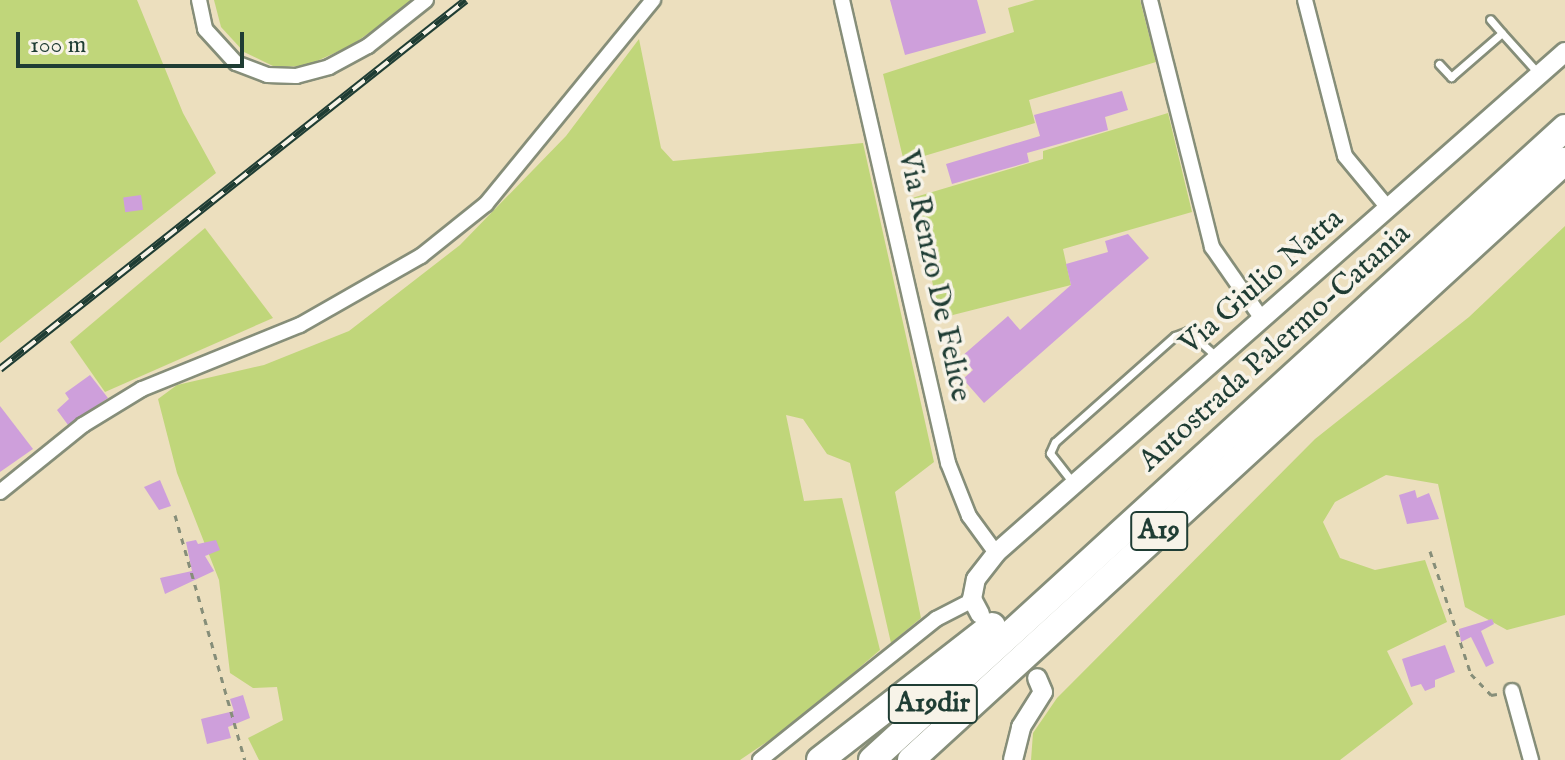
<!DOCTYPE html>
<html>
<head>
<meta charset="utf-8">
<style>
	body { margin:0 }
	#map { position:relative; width:1565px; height:760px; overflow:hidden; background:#ecdfbe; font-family:"IM FELL English",serif }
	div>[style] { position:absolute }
	.green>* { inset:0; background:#c0d67a }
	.building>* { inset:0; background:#ce9fdb; transform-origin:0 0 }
	.path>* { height:3px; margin-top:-1.5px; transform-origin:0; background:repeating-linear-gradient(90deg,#868e79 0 6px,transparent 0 12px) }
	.roads { filter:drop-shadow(2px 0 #868e79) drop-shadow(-2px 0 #868e79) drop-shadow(0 2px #868e79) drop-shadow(0 -2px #868e79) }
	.service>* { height:7px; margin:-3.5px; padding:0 3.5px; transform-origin:3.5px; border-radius:3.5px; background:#fff }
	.minor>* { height:14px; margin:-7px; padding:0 7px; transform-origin:7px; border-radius:7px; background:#fff }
	.tertiary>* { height:18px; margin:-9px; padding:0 9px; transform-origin:9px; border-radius:9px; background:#fff }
	.motorway>* { height:26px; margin:-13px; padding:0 13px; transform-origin:13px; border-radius:13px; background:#fff }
	.rail>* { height:8px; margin-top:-4px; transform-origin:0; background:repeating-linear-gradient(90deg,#f7f3e8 0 15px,#1f3d34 0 30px); box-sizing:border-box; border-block:2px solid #1f3d34 }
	span { translate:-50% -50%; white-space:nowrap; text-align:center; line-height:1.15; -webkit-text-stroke:7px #f7f3e8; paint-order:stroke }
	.shield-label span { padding:2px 6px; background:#f7f3e8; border:2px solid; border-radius:6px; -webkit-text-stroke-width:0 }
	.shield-label { font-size:28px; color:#1f3d34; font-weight:700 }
	.street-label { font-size:30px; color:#1f3d34 }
	.scale { position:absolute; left:16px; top:32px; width:228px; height:36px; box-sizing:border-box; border:4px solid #1f3d34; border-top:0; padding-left:10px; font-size:24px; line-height:28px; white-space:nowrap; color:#1f3d34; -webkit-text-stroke:6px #f7f3e8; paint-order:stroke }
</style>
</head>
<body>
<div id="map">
	<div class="green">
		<div style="clip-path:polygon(0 0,137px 0,183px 113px,216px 173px,0 343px)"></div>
		<div style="clip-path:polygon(214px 0,415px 0,352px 45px,306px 66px,275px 67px,244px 52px,221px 27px)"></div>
		<div style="clip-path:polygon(1035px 0,1140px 0,1156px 62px,1029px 100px,1035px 123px,904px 162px,883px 74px,1014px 32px,1008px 8px)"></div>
		<div style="clip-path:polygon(639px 39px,661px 148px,673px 161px,863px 143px,934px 462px,895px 492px,921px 618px,891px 643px,850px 463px,827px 454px,803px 419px,786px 415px,804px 501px,842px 498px,880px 650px,795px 723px,740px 760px,259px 760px,248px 738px,283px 720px,277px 687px,253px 688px,230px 673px,219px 580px,177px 473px,158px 399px,177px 385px,264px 365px,349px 331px,460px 245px,566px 136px)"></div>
		<div style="clip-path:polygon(1168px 113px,1192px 212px,1063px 249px,1071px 285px,941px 318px,912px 198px,1043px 159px,1043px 151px)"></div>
		<div style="clip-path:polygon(1565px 226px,1565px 615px,1507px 630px,1465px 607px,1438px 484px,1386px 475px,1335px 502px,1323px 522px,1340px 558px,1375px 570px,1425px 560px,1447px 622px,1387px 651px,1413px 704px,1340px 760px,1031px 760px,1033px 733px,1057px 698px,1315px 439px,1469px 317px)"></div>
		<div style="clip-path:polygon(205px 228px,273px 318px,105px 392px,70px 342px)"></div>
	</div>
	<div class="building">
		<div style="clip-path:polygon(890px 0,977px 0,986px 33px,905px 55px)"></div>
		<div style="clip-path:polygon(1122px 91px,1128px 110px,1105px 117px,1108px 130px,1027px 153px,1029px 162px,952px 184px,946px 164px,1040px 136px,1034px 115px)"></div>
		<div style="left:141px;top:195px;width:15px;height:18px;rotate:82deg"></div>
		<div style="clip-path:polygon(1128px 234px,1149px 258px,984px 403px,963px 379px,973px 370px,961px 357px,1008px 316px,1020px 330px,1071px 285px,1066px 264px,1108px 252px,1105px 241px)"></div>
		<div style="clip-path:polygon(90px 375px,108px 398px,68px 425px,57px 410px,69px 399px,65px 393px)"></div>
		<div style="clip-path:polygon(0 406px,33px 449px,0 472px)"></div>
		<div style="clip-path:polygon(160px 480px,171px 506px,159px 510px,144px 487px)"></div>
		<div style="clip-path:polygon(1415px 490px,1417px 498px,1429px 493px,1439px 519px,1407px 524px,1399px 495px)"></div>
		<div style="clip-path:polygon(196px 540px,198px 544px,216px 540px,220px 550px,205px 556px,214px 571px,165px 594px,160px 578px,192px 571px,186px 542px)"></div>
		<div style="clip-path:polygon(1492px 619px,1494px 624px,1481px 631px,1494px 663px,1486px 667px,1471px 637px,1461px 642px,1459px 629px)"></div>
		<div style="clip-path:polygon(1445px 645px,1455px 672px,1435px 680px,1435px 687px,1425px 691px,1421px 684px,1411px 687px,1402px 659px)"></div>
		<div style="clip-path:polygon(243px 695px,250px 718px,228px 727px,231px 738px,207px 744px,201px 719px,234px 711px,230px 699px)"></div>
	</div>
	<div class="path">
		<div style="left:175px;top:515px;width:255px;rotate:74.1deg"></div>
		<div style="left:1430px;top:551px;width:130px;rotate:71.6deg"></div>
		<div style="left:1471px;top:674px;width:29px;rotate:46deg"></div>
		<div style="left:1491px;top:695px;width:6px;rotate:-9deg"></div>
	</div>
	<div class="roads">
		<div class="service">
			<div style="left:1502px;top:33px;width:54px;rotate:48deg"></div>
			<div style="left:1439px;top:64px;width:18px;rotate:47deg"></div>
			<div style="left:1451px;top:77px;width:67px;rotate:-40.8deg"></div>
			<div style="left:1502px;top:33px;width:18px;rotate:-131deg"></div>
			<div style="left:1074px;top:484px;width:39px;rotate:-128deg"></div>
			<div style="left:1050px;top:453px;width:12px;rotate:-66deg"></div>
			<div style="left:1055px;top:442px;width:160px;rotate:-41.5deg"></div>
			<div style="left:1175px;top:336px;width:14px;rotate:-21deg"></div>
			<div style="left:1188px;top:331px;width:38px;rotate:42deg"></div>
		</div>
		<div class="minor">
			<div style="left:199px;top:0;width:30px;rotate:78deg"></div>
			<div style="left:205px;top:29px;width:46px;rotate:47.6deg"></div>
			<div style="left:236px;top:63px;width:33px;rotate:21deg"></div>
			<div style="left:267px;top:75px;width:29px;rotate:2deg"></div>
			<div style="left:296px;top:76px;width:34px;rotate:-15deg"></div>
			<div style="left:329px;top:67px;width:44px;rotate:-28.3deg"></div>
			<div style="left:368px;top:46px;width:74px;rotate:-38.4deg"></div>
			<div style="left:842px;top:0;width:475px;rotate:77.1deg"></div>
			<div style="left:948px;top:463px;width:57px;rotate:68.4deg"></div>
			<div style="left:969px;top:516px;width:46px;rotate:53.9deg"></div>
			<div style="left:1150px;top:0;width:255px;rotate:75.9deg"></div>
			<div style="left:1212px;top:247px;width:88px;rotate:55.2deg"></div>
			<div style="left:1305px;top:0;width:161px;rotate:75.6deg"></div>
			<div style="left:1345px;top:156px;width:67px;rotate:50.4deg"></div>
			<div style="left:0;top:492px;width:107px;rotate:-38.9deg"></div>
			<div style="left:83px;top:425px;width:69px;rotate:-31.4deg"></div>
			<div style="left:142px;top:389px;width:170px;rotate:-22.1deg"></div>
			<div style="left:300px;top:325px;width:139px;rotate:-29.7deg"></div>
			<div style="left:421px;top:256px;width:83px;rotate:-38.7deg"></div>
			<div style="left:486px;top:204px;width:264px;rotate:-50.7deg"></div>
			<div style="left:1512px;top:691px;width:72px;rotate:74.6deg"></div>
			<div style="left:760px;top:760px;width:226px;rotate:-38.7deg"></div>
			<div style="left:936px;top:619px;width:42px;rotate:-27.2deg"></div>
		</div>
		<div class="tertiary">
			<div style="left:980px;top:614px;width:17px;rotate:-118deg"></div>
			<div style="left:972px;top:599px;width:20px;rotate:-79deg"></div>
			<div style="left:976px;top:579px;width:33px;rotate:-52deg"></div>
			<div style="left:996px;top:553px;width:758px;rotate:-41.36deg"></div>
			<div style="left:1013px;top:760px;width:34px;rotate:-76deg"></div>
			<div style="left:1021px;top:727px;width:41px;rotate:-57.8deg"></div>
			<div style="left:1043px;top:692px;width:15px;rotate:-113deg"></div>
		</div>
		<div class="motorway">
			<div style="left:820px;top:760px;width:218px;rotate:-37.9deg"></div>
			<div style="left:872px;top:760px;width:938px;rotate:-42.36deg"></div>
			<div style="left:911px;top:760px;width:887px;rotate:-42.49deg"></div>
		</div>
	</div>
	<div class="rail">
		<div style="left:0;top:369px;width:594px;rotate:-38.37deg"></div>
	</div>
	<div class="shield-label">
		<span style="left:1159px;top:531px">A19</span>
		<span style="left:933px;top:704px">A19dir</span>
	</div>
	<div class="street-label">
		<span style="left:934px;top:276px;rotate:78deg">Via Renzo De Felice</span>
		<span style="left:1262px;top:282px;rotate:-41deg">Via Giulio Natta</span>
		<span style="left:1275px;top:348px;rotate:-42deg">Autostrada Palermo-Catania</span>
	</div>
	<div class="scale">100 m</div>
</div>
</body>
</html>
